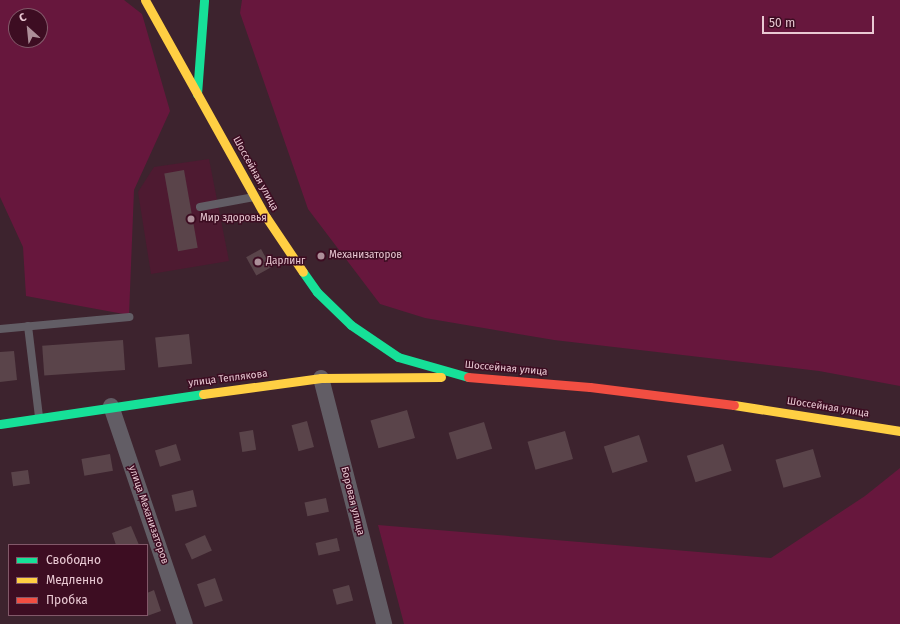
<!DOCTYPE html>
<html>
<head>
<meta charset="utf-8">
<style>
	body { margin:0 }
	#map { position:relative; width:900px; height:624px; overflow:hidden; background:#3d232e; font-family:"Fira Sans",sans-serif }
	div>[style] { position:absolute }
	.built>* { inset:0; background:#4e1a31 }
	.green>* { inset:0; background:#67173d }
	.building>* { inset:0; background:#5a444a; transform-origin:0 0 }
	.lane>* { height:8px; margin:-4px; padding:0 4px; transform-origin:4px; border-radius:4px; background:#625d65 }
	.street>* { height:16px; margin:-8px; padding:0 8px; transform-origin:8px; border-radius:8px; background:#625d65 }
	.fast>* { height:9px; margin:-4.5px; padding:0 4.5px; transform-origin:4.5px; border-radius:4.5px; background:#16e098 }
	.slow>* { height:9px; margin:-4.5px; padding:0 4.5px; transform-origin:4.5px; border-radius:4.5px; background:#ffcf43 }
	.jam>* { height:9px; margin:-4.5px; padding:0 4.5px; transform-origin:4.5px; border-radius:4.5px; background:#f24e42 }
	.dots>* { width:11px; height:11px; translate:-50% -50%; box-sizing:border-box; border:2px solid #3d0d22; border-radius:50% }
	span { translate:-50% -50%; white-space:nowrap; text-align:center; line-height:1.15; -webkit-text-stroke:3px #3d0d22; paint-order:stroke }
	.street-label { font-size:10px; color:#e9c9d3 }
	.poi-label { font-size:10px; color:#e9c9d3 }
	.left { translate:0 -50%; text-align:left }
	.legend { position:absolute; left:8px; top:544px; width:140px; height:72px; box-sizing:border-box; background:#3d0d22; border:1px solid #825869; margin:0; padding:5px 7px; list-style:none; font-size:12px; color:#e9c9d3 }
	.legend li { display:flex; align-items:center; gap:8px; height:20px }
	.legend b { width:20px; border:1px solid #825869 }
	.north { position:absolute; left:8px; top:8px; width:40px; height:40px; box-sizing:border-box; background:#3d0d22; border:1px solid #825869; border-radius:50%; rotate:333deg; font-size:11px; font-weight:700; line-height:16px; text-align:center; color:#e9c9d3 }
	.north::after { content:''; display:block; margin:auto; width:14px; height:18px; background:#ad8f99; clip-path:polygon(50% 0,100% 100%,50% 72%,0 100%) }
	.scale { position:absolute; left:762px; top:16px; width:112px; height:18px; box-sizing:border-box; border:2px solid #e9c9d3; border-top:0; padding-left:5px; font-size:12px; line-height:14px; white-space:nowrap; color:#e9c9d3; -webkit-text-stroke:3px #3d0d22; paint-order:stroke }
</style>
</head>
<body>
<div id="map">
	<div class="built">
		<div style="clip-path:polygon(209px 159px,229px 261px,151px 274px,138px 192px,154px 167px)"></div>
	</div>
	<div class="green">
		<div style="clip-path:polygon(evenodd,0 0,124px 0,142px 14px,170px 111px,134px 190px,129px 315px,26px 296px,23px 247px,0 197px,0 0,16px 16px,40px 16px,40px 40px,16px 40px,16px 16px)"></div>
		<div style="clip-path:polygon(242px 0,900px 0,900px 386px,819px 371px,554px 340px,425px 318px,380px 304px,308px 209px,240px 13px)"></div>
		<div style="clip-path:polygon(900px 468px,900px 624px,404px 624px,378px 525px,771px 558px,865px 496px)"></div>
	</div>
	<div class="building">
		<div style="left:184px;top:170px;width:79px;height:20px;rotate:80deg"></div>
		<div style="left:261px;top:249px;width:21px;height:17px;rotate:61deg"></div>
		<div style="left:189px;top:334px;width:30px;height:34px;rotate:84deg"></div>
		<div style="left:123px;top:340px;width:30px;height:81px;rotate:86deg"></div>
		<div style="clip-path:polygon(14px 351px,17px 380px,0 382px,0 352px)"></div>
		<div style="left:407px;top:410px;width:29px;height:38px;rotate:74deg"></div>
		<div style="left:307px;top:421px;width:27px;height:16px;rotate:75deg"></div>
		<div style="left:484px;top:422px;width:28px;height:37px;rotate:73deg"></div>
		<div style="left:253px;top:430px;width:20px;height:14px;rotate:81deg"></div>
		<div style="left:565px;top:431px;width:29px;height:39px;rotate:74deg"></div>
		<div style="left:639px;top:435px;width:28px;height:37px;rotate:72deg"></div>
		<div style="left:176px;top:444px;width:17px;height:22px;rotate:73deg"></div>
		<div style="left:723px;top:444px;width:28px;height:38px;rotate:72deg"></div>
		<div style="left:813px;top:449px;width:29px;height:39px;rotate:74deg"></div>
		<div style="left:110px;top:454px;width:17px;height:29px;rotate:80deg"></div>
		<div style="left:28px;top:470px;width:14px;height:17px;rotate:82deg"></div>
		<div style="left:193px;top:490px;width:17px;height:22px;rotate:77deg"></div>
		<div style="left:326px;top:498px;width:14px;height:22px;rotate:78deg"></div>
		<div style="clip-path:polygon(131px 526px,139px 545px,116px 545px,112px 533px)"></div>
		<div style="left:205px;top:535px;width:17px;height:22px;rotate:66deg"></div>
		<div style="left:337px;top:538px;width:13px;height:22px;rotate:77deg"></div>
		<div style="left:215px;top:578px;width:24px;height:19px;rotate:71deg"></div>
		<div style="left:349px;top:585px;width:16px;height:17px;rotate:75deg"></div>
		<div style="clip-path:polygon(154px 590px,161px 611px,147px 616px,147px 593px)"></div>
	</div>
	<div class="lane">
		<div style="left:200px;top:207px;width:55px;rotate:-10.5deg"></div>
		<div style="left:28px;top:326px;width:92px;rotate:83.1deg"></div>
		<div style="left:0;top:329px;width:130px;rotate:-5.3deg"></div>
	</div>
	<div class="street">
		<div style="left:321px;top:378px;width:254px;rotate:75.6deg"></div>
		<div style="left:111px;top:406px;width:230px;rotate:71.3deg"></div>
	</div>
	<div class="fast">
		<div style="left:197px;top:94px;width:94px;rotate:-85.7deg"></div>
		<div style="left:303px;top:272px;width:24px;rotate:55deg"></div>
		<div style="left:317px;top:292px;width:47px;rotate:44.1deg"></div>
		<div style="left:351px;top:325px;width:57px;rotate:34.2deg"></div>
		<div style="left:398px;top:357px;width:73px;rotate:15.9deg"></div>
		<div style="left:0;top:424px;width:205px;rotate:-8.4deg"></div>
	</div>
	<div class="slow">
		<div style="left:145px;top:0;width:248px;rotate:60.9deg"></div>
		<div style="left:266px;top:217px;width:66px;rotate:56.1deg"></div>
		<div style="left:203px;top:394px;width:119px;rotate:-7.7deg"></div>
		<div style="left:321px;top:378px;width:120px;rotate:-0.5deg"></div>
		<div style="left:734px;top:405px;width:168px;rotate:8.9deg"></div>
	</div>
	<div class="jam">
		<div style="left:468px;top:377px;width:122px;rotate:4.7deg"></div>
		<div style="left:590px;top:387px;width:145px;rotate:7.1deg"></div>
	</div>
	<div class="dots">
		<div style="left:191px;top:219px;background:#ad8f99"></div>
		<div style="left:321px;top:256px;background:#ad8f99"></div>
		<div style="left:258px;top:262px;background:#ad8f99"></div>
	</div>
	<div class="street-label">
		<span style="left:255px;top:174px;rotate:61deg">Шоссейная улица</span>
		<span style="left:506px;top:369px;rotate:5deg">Шоссейная улица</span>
		<span style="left:228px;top:379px;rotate:-7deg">улица Теплякова</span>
		<span style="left:828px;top:408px;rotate:9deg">Шоссейная улица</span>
		<span style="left:352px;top:501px;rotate:76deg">Боровая улица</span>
		<span style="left:148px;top:515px;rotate:71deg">улица Механизаторов</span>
	</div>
	<div class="poi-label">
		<span class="left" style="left:200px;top:219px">Мир здоровья</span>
		<span class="left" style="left:329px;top:256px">Механизаторов</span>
		<span class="left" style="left:266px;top:262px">Дарлинг</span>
	</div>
	<ul class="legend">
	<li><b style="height:5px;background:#16e098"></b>Свободно</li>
	<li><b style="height:5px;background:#ffcf43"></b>Медленно</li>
	<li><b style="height:5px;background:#f24e42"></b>Пробка</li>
	</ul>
	<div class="north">С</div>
	<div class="scale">50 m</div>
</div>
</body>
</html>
